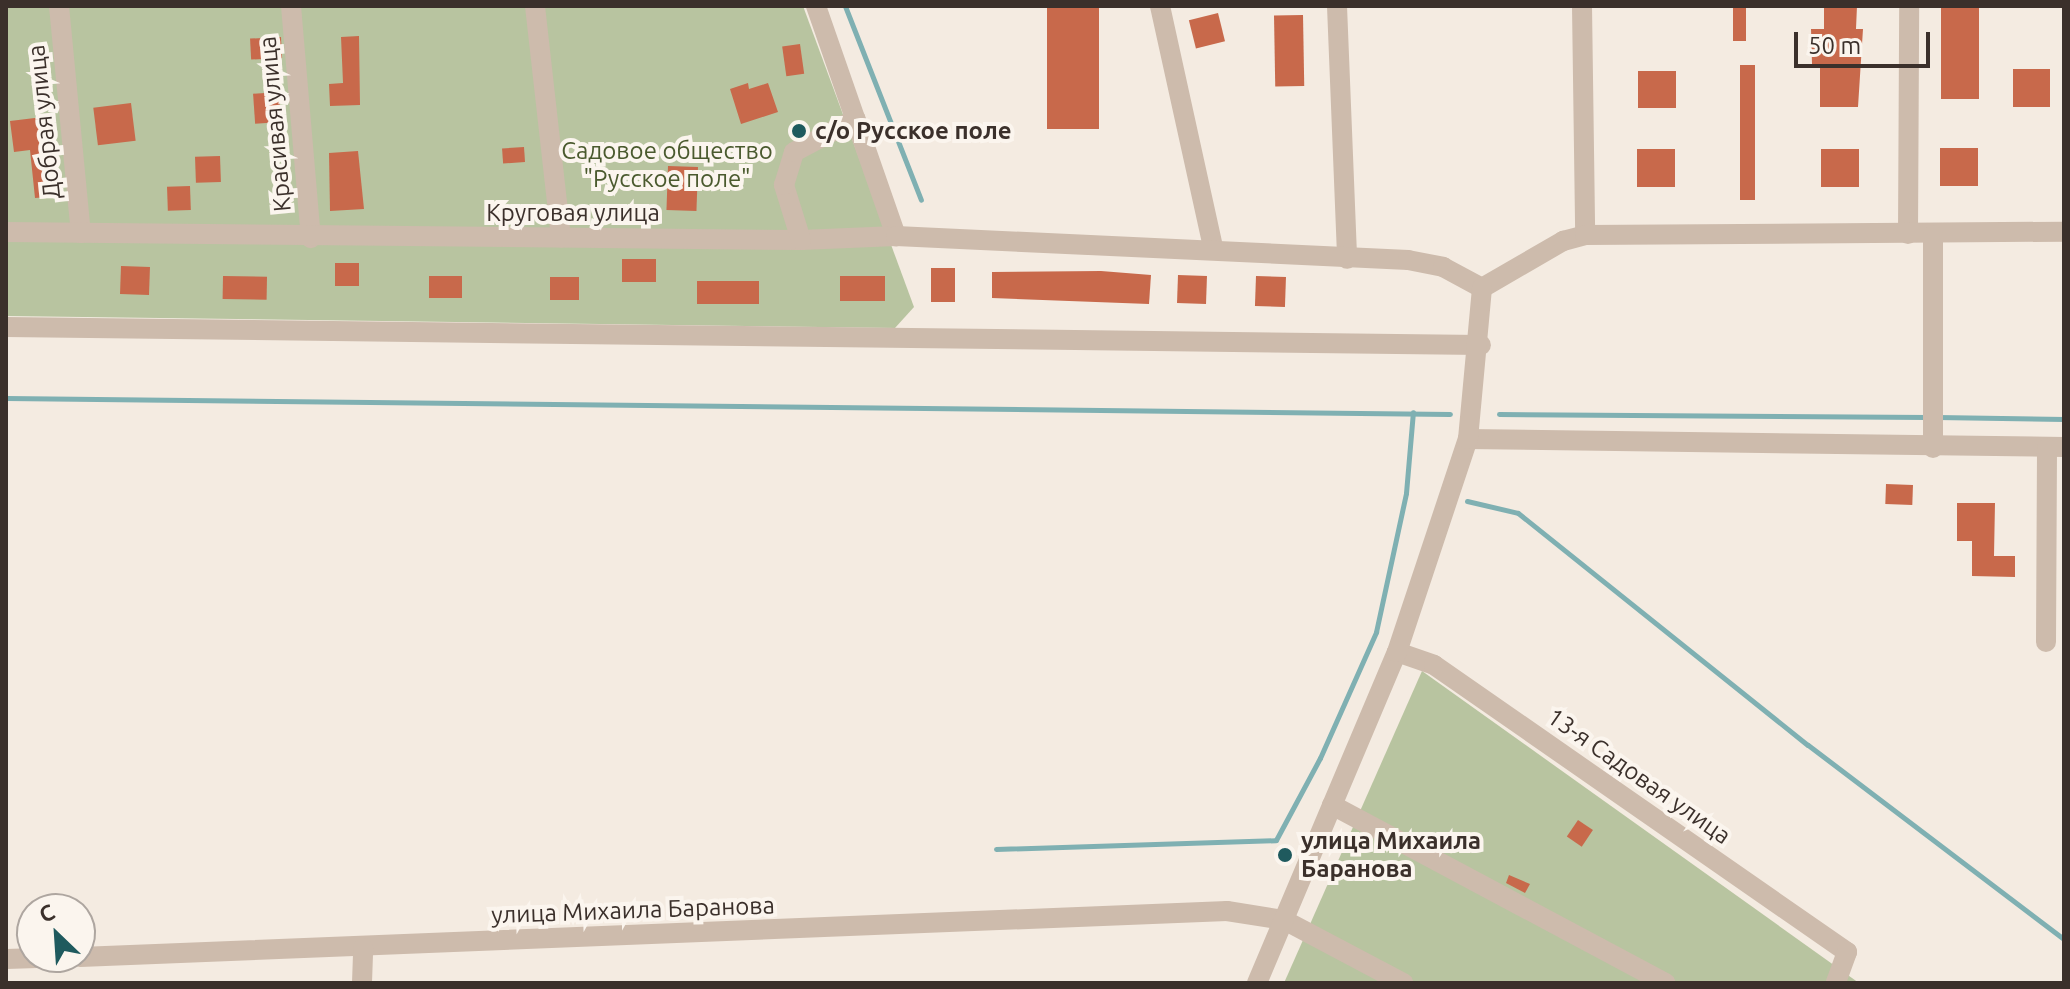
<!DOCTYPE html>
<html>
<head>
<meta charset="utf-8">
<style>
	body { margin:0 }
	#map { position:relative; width:2070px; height:989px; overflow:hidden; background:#f4ebe1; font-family:Ubuntu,sans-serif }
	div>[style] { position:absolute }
	.green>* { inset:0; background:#b8c4a0 }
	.stream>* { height:5px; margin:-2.5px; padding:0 2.5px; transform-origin:2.5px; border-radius:2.5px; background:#7fb0b2 }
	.building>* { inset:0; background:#c8694b; transform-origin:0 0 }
	.minor>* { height:20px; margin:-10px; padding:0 10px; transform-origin:10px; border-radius:10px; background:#cdbbac }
	.dots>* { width:22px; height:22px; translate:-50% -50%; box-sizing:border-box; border:4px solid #fbf5ee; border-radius:50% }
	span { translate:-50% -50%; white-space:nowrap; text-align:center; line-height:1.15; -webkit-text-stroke:8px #fbf5ee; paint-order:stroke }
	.street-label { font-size:24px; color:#3b302b }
	.poi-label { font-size:24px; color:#3b302b; font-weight:700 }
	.left { translate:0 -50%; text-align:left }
	.park-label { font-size:24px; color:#4a5a2e }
	.frame { position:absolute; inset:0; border:8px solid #3b302b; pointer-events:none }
	.north { position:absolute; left:16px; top:893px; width:80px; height:80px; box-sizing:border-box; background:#fbf5ee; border:2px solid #aea6a0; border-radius:50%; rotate:335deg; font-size:22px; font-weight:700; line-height:32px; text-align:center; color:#3b302b }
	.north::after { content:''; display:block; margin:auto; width:28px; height:36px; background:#1f5a5e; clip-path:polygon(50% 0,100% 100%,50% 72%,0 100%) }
	.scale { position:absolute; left:1794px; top:32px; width:136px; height:36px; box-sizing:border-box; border:4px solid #3b302b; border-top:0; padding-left:10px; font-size:24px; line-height:28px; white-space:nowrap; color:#3b302b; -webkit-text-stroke:6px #fbf5ee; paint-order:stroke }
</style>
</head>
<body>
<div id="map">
	<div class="green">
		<div style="clip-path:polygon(6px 6px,803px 6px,914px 307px,895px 328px,6px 316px)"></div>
		<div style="clip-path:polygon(1422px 671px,1859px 983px,1284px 983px)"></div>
	</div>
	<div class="stream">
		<div style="left:845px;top:6px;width:208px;rotate:68.6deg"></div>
		<div style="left:6px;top:398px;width:1444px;rotate:0.63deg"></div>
		<div style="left:1499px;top:414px;width:428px;rotate:0.4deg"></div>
		<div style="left:1937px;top:417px;width:127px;rotate:0.9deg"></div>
		<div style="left:1467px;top:501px;width:52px;rotate:13.2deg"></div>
		<div style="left:1518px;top:513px;width:371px;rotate:38.7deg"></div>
		<div style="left:1808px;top:745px;width:321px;rotate:37.2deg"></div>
		<div style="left:996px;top:849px;width:280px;rotate:-1.8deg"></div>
		<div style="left:1276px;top:840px;width:93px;rotate:-61.8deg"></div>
		<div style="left:1320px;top:758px;width:138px;rotate:-66deg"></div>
		<div style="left:1376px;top:632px;width:142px;rotate:-77.8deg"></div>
		<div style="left:1406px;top:493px;width:81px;rotate:-85.1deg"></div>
	</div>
	<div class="building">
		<div style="left:1047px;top:6px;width:52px;height:123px"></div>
		<div style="left:1733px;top:6px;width:13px;height:35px"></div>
		<div style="clip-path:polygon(1824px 6px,1857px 6px,1856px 29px,1863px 29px,1858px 107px,1820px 107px,1820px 64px,1812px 64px,1811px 29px,1824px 29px)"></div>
		<div style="left:1941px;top:6px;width:38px;height:93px"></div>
		<div style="left:1218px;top:13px;width:29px;height:30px;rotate:76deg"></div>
		<div style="left:1303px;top:15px;width:71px;height:29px;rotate:89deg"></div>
		<div style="clip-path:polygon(359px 36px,360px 105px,330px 106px,329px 84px,343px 83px,341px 37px)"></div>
		<div style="left:281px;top:37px;width:21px;height:31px;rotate:87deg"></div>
		<div style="left:800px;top:44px;width:30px;height:18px;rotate:82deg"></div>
		<div style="left:1740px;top:65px;width:15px;height:135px"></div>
		<div style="left:2013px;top:69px;width:37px;height:38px"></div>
		<div style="left:1638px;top:71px;width:38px;height:37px"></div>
		<div style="clip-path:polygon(748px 83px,749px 89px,768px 83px,778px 112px,741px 124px,730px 89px)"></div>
		<div style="left:279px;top:92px;width:30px;height:26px;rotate:86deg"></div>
		<div style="left:131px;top:103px;width:38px;height:38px;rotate:83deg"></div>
		<div style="clip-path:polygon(43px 117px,48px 168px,57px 167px,61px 196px,35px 198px,30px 150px,14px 152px,10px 121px)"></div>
		<div style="left:524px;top:147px;width:15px;height:22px;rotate:86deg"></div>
		<div style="left:1940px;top:148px;width:38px;height:38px"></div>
		<div style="left:1637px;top:149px;width:38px;height:38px"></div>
		<div style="left:1821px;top:149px;width:38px;height:38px"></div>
		<div style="clip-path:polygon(358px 151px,364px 209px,330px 211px,329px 153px)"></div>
		<div style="left:220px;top:156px;width:26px;height:25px;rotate:88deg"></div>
		<div style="left:668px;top:166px;width:30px;height:44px;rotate:2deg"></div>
		<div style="left:190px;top:186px;width:24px;height:23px;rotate:88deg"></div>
		<div style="left:622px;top:259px;width:34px;height:23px"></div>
		<div style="left:335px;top:263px;width:24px;height:23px"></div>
		<div style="left:121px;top:266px;width:29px;height:28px;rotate:2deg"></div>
		<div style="left:931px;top:268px;width:24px;height:34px"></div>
		<div style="clip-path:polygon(1101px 271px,1151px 275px,1149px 304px,992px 298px,992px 272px)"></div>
		<div style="left:1178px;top:275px;width:29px;height:28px;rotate:2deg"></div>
		<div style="left:223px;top:276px;width:44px;height:23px;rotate:1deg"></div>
		<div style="left:429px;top:276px;width:33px;height:22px"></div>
		<div style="left:840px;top:276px;width:45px;height:25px"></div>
		<div style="left:1256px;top:276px;width:30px;height:30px;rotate:2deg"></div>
		<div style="left:550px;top:277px;width:29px;height:23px"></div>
		<div style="left:697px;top:281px;width:62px;height:23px"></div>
		<div style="left:1886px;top:484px;width:27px;height:20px;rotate:2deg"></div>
		<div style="clip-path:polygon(1957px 503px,1995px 503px,1994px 556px,2015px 556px,2015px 577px,1972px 576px,1972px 541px,1957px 541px)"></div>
		<div style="left:1578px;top:820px;width:18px;height:20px;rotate:34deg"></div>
		<div style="clip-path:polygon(1509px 875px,1530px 884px,1525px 893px,1506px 883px)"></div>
	</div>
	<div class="minor">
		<div style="left:59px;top:6px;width:228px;rotate:84.5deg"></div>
		<div style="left:291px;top:6px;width:233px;rotate:85.1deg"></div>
		<div style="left:535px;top:6px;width:233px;rotate:83.6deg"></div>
		<div style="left:816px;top:6px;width:244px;rotate:70.8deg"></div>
		<div style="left:1160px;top:6px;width:248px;rotate:77.6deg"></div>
		<div style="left:1337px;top:6px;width:253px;rotate:87.7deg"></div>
		<div style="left:1582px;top:6px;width:229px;rotate:89.2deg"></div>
		<div style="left:6px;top:232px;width:795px;rotate:0.58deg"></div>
		<div style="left:801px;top:240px;width:95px;rotate:-2.4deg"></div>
		<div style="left:896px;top:236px;width:513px;rotate:2.68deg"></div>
		<div style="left:1408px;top:260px;width:36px;rotate:11deg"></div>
		<div style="left:1443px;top:267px;width:44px;rotate:28.3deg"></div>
		<div style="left:1908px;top:234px;width:228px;rotate:-89.7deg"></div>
		<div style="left:801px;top:240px;width:58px;rotate:-107.2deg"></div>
		<div style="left:784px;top:185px;width:34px;rotate:-73deg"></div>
		<div style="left:794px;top:152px;width:70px;rotate:-28deg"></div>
		<div style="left:1482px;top:288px;width:94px;rotate:-30.1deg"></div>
		<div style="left:1563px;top:241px;width:23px;rotate:-15deg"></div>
		<div style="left:1585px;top:235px;width:479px;rotate:-0.4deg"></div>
		<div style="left:6px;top:327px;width:1475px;rotate:0.7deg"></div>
		<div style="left:1468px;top:439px;width:596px;rotate:0.77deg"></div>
		<div style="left:1933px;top:448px;width:213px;rotate:-90deg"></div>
		<div style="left:2046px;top:642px;width:194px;rotate:-89.7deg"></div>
		<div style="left:1397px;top:652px;width:39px;rotate:19deg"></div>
		<div style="left:1434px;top:665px;width:503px;rotate:34.8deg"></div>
		<div style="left:1847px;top:952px;width:33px;rotate:110deg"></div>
		<div style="left:1332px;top:805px;width:378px;rotate:28.1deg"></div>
		<div style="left:80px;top:957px;width:1148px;rotate:-2.3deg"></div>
		<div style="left:1227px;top:911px;width:58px;rotate:9deg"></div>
		<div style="left:1284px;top:920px;width:135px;rotate:27.9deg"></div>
		<div style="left:6px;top:959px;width:63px;rotate:-1.8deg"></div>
		<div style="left:362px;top:983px;width:35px;rotate:-88deg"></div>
		<div style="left:1257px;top:983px;width:359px;rotate:-67.1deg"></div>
		<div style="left:1397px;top:652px;width:225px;rotate:-71.6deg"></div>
		<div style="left:1468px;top:439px;width:152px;rotate:-84.7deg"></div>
	</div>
	<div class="dots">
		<div style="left:799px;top:131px;background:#1f5a5e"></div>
		<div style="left:1285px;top:855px;background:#1f5a5e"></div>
	</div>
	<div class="street-label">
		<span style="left:44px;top:122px;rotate:-96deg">Добрая улица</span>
		<span style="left:275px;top:124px;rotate:-95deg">Красивая улица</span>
		<span style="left:573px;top:213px">Круговая улица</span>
		<span style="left:1639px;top:776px;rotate:35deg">13-я Садовая улица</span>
		<span style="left:633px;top:910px;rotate:-2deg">улица Михаила Баранова</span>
	</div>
	<div class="poi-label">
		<span class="left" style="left:815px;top:131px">с/о Русское поле</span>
		<span class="left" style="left:1301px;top:855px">улица Михаила<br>Баранова</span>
	</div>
	<div class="park-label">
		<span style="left:667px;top:165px">Садовое общество<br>"Русское поле"</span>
	</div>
	<div class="frame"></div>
	<div class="north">С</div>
	<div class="scale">50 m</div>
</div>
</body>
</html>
